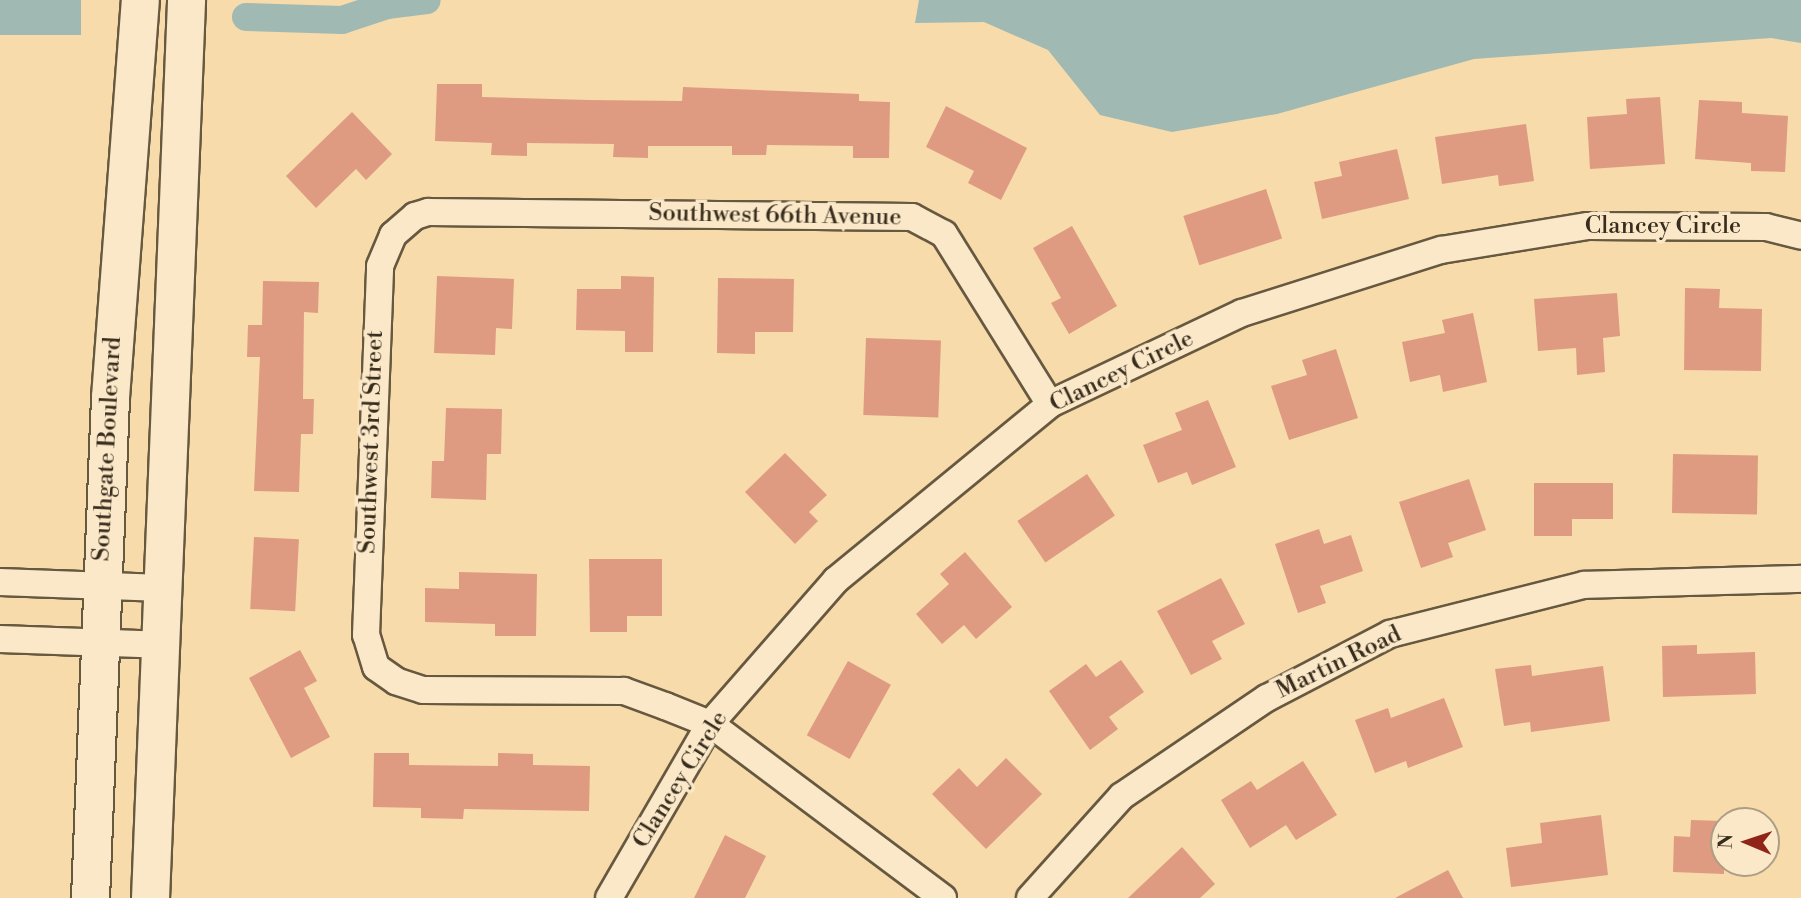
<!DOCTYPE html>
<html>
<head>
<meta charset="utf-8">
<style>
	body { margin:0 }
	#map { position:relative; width:1801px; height:898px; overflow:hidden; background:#f7dbab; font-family:"Libre Bodoni",serif }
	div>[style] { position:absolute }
	.water>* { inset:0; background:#a0b9b3; transform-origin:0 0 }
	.canal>* { height:28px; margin:-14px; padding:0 14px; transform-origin:14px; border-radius:14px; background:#a0b9b3 }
	.building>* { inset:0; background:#de9b82; transform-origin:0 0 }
	.roads { filter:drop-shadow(2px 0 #675840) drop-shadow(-2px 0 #675840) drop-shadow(0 2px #675840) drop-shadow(0 -2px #675840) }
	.street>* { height:26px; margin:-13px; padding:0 13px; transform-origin:13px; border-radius:13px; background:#fae8c8 }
	.secondary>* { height:37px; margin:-18.5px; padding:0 18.5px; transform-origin:18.5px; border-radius:18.5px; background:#fae8c8 }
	span { translate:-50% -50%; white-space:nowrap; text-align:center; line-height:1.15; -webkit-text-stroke:7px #fae8c8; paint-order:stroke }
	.street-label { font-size:24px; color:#372c1d }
	.north { position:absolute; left:1710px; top:807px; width:70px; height:70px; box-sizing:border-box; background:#fae8c8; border:2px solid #ac9d84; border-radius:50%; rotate:272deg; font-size:19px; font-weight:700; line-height:28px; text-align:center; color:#372c1d }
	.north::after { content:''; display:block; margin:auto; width:24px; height:32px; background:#8f2418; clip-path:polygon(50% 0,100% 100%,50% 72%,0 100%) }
</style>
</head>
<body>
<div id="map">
	<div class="water">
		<div style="left:0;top:0;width:81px;height:35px"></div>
		<div style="clip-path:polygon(919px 0,1801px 0,1801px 43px,1771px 38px,1474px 59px,1277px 114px,1172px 132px,1100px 115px,1048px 50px,984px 22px,915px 23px)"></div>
	</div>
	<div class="canal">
		<div style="left:246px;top:17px;width:96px;rotate:1.8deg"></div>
		<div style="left:342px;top:20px;width:47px;rotate:-18.4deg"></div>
		<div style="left:387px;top:5px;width:40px;rotate:-7.1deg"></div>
	</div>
	<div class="building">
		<div style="clip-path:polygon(437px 84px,482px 84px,482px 97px,589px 100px,682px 101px,683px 87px,859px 94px,859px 101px,890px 102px,889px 158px,853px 158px,853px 146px,767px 145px,766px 155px,732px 155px,732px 146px,648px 146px,648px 158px,613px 157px,614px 144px,527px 143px,527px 156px,491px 155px,492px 143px,435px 141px)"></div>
		<div style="clip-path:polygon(1660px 97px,1665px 164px,1590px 169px,1587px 117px,1627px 114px,1626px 99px)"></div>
		<div style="clip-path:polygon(1699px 100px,1742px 102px,1742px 113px,1788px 116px,1785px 172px,1751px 171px,1751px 163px,1695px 159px)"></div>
		<div style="clip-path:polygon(946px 106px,1027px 148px,1001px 200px,968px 183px,974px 171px,926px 147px)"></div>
		<div style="clip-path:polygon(352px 112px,392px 154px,366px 180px,356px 169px,316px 208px,286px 176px)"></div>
		<div style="clip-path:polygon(1526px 124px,1534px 181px,1499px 186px,1498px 175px,1442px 184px,1435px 137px)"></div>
		<div style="clip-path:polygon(1397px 149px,1409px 199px,1322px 219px,1314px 182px,1342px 176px,1339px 162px)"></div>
		<div style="left:1266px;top:189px;width:52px;height:87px;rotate:72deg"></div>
		<div style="clip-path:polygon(1072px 226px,1117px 306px,1069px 334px,1051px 303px,1061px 298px,1033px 248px)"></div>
		<div style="clip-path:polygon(437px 276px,514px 279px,512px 329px,496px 328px,495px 355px,434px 353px)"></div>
		<div style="clip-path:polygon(621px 276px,654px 277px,653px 352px,625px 352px,625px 331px,576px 330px,577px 289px,621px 289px)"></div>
		<div style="clip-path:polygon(718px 278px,794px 279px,793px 332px,755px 332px,755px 354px,717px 353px)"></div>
		<div style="clip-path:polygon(263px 281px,319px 282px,318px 313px,304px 312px,303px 399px,314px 399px,313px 434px,301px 434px,299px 492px,254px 491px,260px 357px,247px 357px,248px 325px,262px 325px)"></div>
		<div style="clip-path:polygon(1685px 288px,1720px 289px,1719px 308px,1762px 309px,1761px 371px,1684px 370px)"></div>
		<div style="clip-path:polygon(1617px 293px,1620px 336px,1603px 338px,1605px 372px,1577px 375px,1576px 348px,1538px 351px,1534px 299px)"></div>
		<div style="clip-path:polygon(1473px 313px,1487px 382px,1443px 392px,1440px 375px,1410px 382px,1402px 342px,1445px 333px,1442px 320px)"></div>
		<div style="left:866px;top:338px;width:75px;height:77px;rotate:2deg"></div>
		<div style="clip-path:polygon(1336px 349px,1358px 418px,1289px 440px,1271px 386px,1307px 375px,1302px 360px)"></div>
		<div style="clip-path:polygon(1208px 400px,1236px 467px,1192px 485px,1187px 472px,1158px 483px,1143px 445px,1182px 430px,1175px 413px)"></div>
		<div style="clip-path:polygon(446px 408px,502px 409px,501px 454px,487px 454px,486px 500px,431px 498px,432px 461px,444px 461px)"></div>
		<div style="clip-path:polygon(785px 453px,827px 495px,809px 512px,818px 521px,795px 544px,745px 492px)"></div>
		<div style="left:1673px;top:454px;width:85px;height:59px;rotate:1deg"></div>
		<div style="left:1087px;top:474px;width:50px;height:84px;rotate:56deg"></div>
		<div style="clip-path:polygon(1469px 479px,1486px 530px,1448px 543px,1453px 557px,1421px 568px,1399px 502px)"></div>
		<div style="clip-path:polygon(1534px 483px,1613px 483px,1613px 519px,1572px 519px,1572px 536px,1534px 536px)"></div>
		<div style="clip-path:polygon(1319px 529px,1324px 544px,1351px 535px,1363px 571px,1320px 586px,1326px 603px,1298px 613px,1275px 544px)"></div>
		<div style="left:254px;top:537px;width:45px;height:72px;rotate:3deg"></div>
		<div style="clip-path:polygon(965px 552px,1012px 607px,976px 639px,964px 625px,942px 644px,916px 614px,949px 584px,940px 574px)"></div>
		<div style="clip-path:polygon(589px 559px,662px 559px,662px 616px,627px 616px,627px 632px,590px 632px)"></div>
		<div style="clip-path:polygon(459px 572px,537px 574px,536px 636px,495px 636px,495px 624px,425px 622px,425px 588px,459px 589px)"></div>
		<div style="clip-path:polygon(1221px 578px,1245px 624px,1212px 641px,1222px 659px,1191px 675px,1157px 611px)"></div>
		<div style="clip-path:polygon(1697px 645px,1697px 654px,1755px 652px,1756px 694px,1663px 697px,1662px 646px)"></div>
		<div style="clip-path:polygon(300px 650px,317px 681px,304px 688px,330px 737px,291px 758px,249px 678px)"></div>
		<div style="clip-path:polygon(1121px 660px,1144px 692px,1109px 717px,1118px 729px,1090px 750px,1049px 691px,1086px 664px,1096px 677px)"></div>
		<div style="left:848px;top:661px;width:49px;height:85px;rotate:29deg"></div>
		<div style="clip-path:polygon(1531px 665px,1532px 676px,1603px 666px,1610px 721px,1531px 732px,1530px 722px,1504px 726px,1495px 669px)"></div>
		<div style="clip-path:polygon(1444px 698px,1463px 747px,1408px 768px,1406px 761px,1375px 773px,1355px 720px,1388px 708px,1391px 718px)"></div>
		<div style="clip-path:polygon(374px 753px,409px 753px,409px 765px,498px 766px,498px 753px,533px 754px,533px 765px,590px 766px,589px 811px,464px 809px,463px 819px,421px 818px,421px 808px,373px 807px)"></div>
		<div style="clip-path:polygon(1006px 758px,1042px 794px,986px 849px,932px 794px,959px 768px,977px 787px)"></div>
		<div style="clip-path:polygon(1303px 761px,1337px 815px,1296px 840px,1286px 825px,1250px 848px,1221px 800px,1251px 781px,1257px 790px)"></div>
		<div style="clip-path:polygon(1601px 815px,1608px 875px,1511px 887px,1506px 848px,1542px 843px,1540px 823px)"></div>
		<div style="clip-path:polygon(1691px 820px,1724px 821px,1724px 874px,1673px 872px,1674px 836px,1690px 837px)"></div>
		<div style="clip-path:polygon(725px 835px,766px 856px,745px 898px,694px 898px)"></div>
		<div style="clip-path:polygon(1182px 847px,1215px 884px,1200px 898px,1128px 898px)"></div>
		<div style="clip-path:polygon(1448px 870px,1463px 898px,1395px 898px)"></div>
	</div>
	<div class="roads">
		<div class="street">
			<div style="left:0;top:582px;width:163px;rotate:2.1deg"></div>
			<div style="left:0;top:639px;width:160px;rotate:2.1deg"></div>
			<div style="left:609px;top:898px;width:201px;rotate:-59.9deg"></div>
			<div style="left:710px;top:724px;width:191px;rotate:-48.8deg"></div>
			<div style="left:836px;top:580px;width:277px;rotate:-39.4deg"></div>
			<div style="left:1050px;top:404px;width:212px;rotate:-25.4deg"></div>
			<div style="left:1242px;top:313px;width:209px;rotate:-17.6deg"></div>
			<div style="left:1441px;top:250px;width:149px;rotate:-9.3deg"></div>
			<div style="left:1588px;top:226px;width:178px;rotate:0.3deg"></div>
			<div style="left:1766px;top:227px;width:36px;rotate:14deg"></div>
			<div style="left:943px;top:898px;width:291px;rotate:-143.2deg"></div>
			<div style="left:710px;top:724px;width:48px;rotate:-158.2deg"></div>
			<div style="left:665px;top:706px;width:44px;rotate:-159.9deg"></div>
			<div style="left:624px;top:691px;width:201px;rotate:-179.7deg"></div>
			<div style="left:423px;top:690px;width:28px;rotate:-162deg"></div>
			<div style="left:396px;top:681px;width:24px;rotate:-145deg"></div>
			<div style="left:376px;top:667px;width:34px;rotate:-107deg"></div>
			<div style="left:366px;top:635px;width:369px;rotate:-87.8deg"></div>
			<div style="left:380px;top:266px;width:34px;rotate:-67deg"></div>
			<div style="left:393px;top:235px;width:29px;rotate:-41deg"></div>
			<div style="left:415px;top:216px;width:14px;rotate:-17deg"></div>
			<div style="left:428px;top:212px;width:484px;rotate:0.6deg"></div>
			<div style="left:912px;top:217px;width:36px;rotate:28deg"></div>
			<div style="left:944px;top:234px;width:200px;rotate:58.1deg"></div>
			<div style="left:1030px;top:898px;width:137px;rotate:-48deg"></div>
			<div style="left:1122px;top:796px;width:175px;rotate:-34.1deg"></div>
			<div style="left:1267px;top:698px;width:139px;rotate:-27.5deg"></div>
			<div style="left:1390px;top:634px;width:200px;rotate:-14.2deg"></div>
			<div style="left:1584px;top:585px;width:217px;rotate:-1.6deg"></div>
		</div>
		<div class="secondary">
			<div style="left:90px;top:898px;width:501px;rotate:-87.71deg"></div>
			<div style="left:110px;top:397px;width:398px;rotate:-85.7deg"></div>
			<div style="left:150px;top:898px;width:899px;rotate:-87.7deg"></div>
		</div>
	</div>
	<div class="street-label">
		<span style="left:775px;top:216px;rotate:1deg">Southwest 66th Avenue</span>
		<span style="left:1663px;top:227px">Clancey Circle</span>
		<span style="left:1122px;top:372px;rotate:-26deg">Clancey Circle</span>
		<span style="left:372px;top:442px;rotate:-88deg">Southwest 3rd Street</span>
		<span style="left:108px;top:449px;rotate:-87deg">Southgate Boulevard</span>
		<span style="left:1339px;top:663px;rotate:-26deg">Martin Road</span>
		<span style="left:681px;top:780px;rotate:-58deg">Clancey Circle</span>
	</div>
	<div class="north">N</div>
</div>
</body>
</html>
